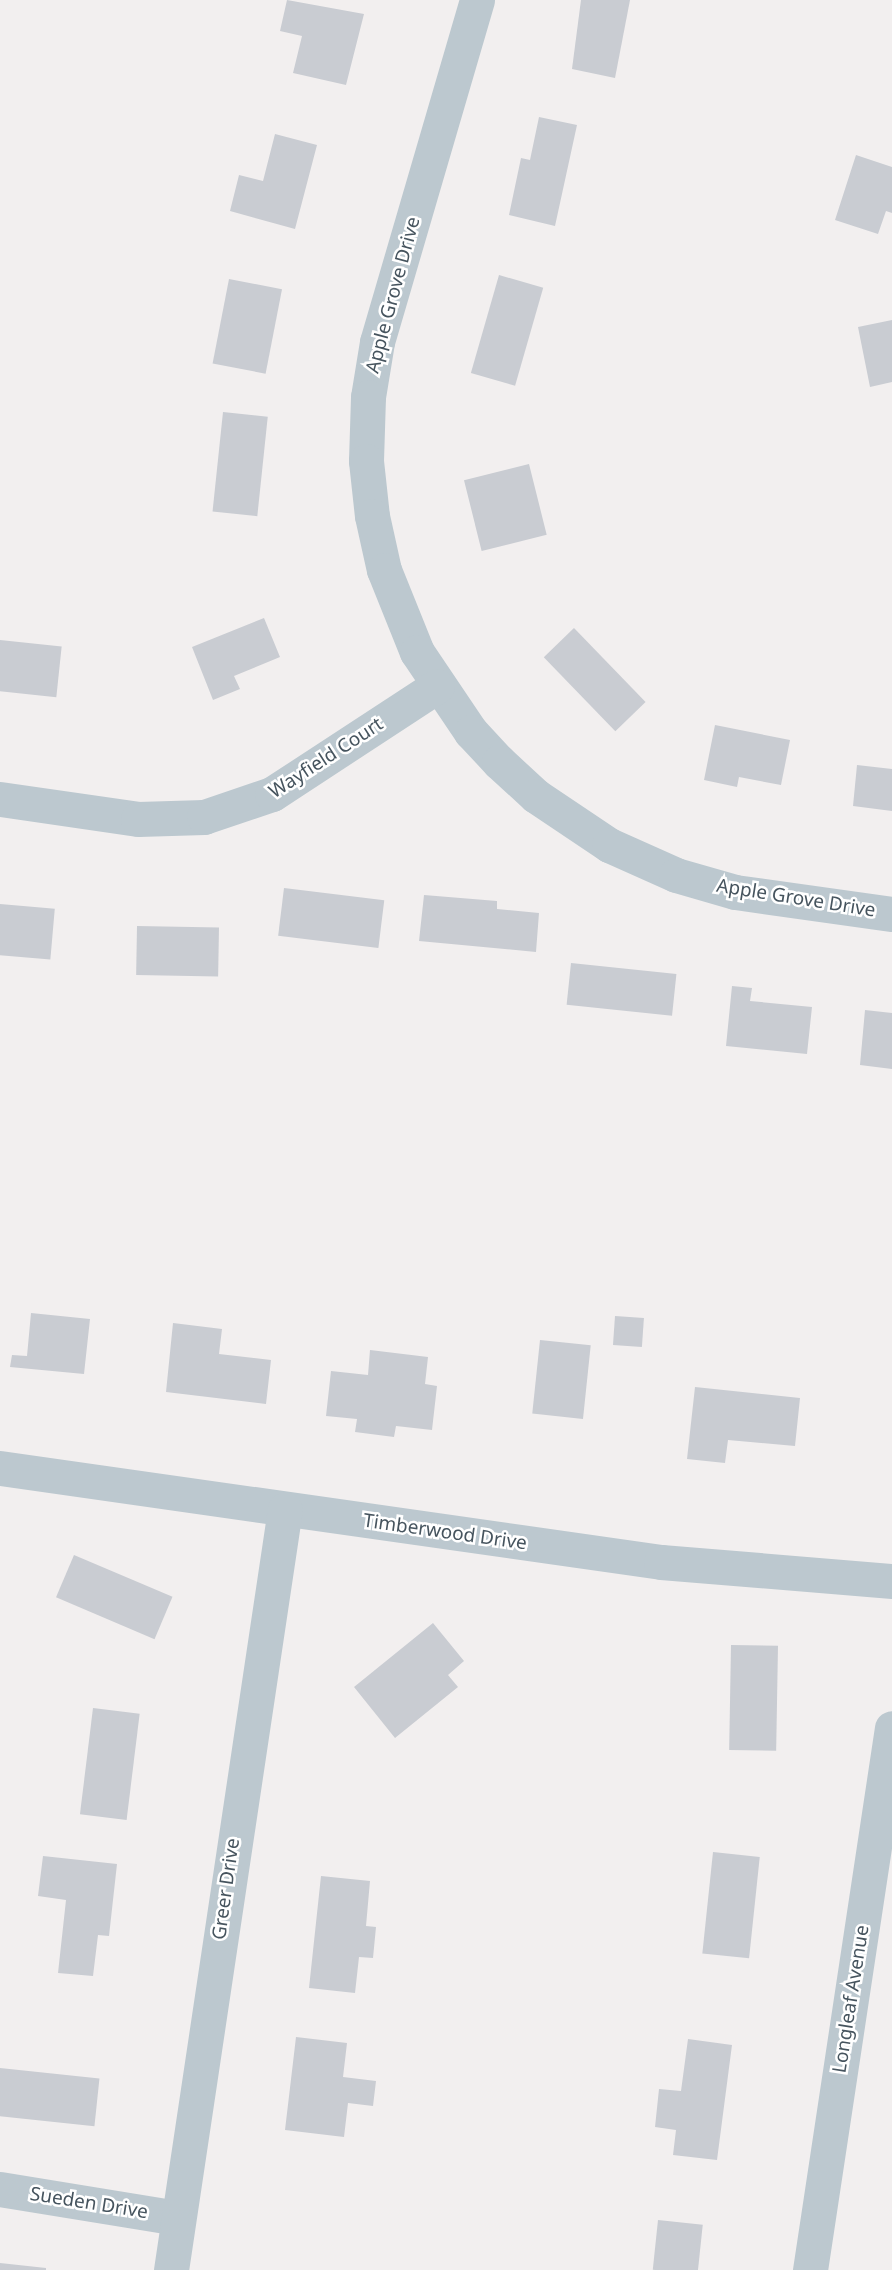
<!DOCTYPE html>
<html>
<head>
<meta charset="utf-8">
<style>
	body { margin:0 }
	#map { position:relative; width:892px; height:2270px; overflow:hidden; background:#f2efef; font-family:"Noto Sans",sans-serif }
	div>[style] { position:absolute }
	.building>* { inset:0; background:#c9ccd2; transform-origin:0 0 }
	.minor>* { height:35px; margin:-17.5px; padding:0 17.5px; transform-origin:17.5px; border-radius:17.5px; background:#bcc8cf }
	span { translate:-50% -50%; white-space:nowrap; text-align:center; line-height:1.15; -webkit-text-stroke:5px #fff; paint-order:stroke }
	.street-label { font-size:19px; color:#46545e }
</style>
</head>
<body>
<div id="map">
	<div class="building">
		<div style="clip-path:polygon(287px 0,364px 14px,346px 85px,293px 73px,302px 36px,280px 31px)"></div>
		<div style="clip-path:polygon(581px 0,630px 0,615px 78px,572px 69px)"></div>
		<div style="clip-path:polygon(539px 117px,577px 125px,555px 226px,509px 215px,521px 158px,530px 160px)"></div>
		<div style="clip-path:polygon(275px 134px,317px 145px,295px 229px,230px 211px,239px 175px,263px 181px)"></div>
		<div style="clip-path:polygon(856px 155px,892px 167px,892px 213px,886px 211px,878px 234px,835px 220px)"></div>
		<div style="left:499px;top:275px;width:46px;height:102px;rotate:16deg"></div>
		<div style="left:229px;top:279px;width:54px;height:86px;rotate:11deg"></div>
		<div style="clip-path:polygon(892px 320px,892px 382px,870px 387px,858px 327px)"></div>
		<div style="left:223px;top:412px;width:45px;height:100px;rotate:6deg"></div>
		<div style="left:529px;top:464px;width:73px;height:67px;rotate:76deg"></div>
		<div style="clip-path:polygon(264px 618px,280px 657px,234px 676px,240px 689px,213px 700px,192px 647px)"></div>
		<div style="left:574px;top:628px;width:103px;height:42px;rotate:46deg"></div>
		<div style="left:0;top:640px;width:62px;height:51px;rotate:6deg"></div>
		<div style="clip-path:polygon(715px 725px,790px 740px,781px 785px,739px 777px,737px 787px,704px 780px)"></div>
		<div style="clip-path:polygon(857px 765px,892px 769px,892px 811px,853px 806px)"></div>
		<div style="left:284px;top:888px;width:101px;height:48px;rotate:7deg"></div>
		<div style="clip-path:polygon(424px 895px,497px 901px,497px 909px,539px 913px,536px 952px,419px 941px)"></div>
		<div style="left:0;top:904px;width:55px;height:51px;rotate:5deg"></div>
		<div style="left:137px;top:926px;width:82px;height:49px;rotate:1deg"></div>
		<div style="left:571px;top:963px;width:106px;height:42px;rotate:6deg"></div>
		<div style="clip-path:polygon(732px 986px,752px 988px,750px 1001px,812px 1007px,807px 1054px,726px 1046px)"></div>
		<div style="clip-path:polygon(865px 1010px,892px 1013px,892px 1069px,860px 1065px)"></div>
		<div style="clip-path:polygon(31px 1313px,90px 1319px,84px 1374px,10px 1367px,12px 1355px,27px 1356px)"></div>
		<div style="left:615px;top:1316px;width:29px;height:29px;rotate:4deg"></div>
		<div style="clip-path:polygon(173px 1323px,222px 1329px,219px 1354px,271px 1360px,266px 1404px,166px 1392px)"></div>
		<div style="left:540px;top:1340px;width:51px;height:74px;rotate:6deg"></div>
		<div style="clip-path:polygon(370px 1350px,428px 1357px,425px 1384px,437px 1386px,432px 1430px,396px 1426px,394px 1437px,355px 1432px,357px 1419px,326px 1416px,331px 1371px,368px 1375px)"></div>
		<div style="clip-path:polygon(695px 1387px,800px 1398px,795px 1446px,728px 1440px,725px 1463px,687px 1459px)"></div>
		<div style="left:74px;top:1555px;width:107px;height:46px;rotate:23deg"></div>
		<div style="clip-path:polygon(433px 1623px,464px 1661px,448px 1675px,458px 1687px,395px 1738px,354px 1687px)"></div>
		<div style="left:731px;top:1645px;width:47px;height:105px;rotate:1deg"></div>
		<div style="left:93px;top:1708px;width:47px;height:107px;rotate:7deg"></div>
		<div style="left:713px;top:1852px;width:47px;height:102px;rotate:6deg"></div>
		<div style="clip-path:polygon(43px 1856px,117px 1864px,109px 1936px,98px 1935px,93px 1976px,58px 1973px,66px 1900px,38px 1896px)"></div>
		<div style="clip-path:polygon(321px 1876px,370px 1881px,366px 1926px,376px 1927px,373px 1958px,359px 1957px,355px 1993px,309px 1988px)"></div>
		<div style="clip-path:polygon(296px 2037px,347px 2043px,343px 2077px,376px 2081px,373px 2106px,348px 2103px,344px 2137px,285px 2130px)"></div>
		<div style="clip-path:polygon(688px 2039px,732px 2045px,717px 2160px,673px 2155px,676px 2130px,655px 2127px,659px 2089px,681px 2091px)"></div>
		<div style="left:0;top:2068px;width:100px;height:48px;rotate:6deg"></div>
		<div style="left:658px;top:2220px;width:45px;height:50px;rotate:6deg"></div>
		<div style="clip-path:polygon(0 2263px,46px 2268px,46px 2270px,0 2270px)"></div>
	</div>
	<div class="minor">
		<div style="left:477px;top:0;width:356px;rotate:106.3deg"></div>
		<div style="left:377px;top:342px;width:56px;rotate:99.3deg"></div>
		<div style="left:368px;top:397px;width:64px;rotate:91.8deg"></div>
		<div style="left:366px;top:461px;width:55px;rotate:83.8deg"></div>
		<div style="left:372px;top:516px;width:55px;rotate:77.5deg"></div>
		<div style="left:384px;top:570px;width:88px;rotate:68.1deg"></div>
		<div style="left:417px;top:652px;width:97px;rotate:56deg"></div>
		<div style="left:471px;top:732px;width:41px;rotate:47deg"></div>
		<div style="left:499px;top:762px;width:50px;rotate:42.6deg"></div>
		<div style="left:536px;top:796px;width:88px;rotate:33.9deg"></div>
		<div style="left:609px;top:845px;width:73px;rotate:24.1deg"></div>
		<div style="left:676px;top:875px;width:61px;rotate:16.1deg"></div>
		<div style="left:735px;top:892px;width:159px;rotate:8deg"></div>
		<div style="left:0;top:799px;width:139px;rotate:8.2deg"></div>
		<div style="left:138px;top:819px;width:66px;rotate:-1.7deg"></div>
		<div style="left:204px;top:817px;width:72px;rotate:-18.7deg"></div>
		<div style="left:272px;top:794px;width:197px;rotate:-33.2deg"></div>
		<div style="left:0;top:1468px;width:668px;rotate:8.09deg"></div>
		<div style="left:661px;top:1562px;width:232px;rotate:4.7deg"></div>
		<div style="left:0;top:2189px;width:180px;rotate:9.3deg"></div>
		<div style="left:171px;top:2270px;width:769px;rotate:-81.48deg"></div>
		<div style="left:810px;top:2270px;width:548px;rotate:-81.4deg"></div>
	</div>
	<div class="street-label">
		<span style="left:393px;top:295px;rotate:-75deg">Apple Grove Drive</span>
		<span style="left:326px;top:758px;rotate:-33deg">Wayfield Court</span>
		<span style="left:796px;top:898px;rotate:9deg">Apple Grove Drive</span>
		<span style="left:445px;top:1532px;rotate:8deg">Timberwood Drive</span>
		<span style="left:226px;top:1889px;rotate:-82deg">Greer Drive</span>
		<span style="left:851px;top:1999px;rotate:-81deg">Longleaf Avenue</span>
		<span style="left:89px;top:2203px;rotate:9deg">Sueden Drive</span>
	</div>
</div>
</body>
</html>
